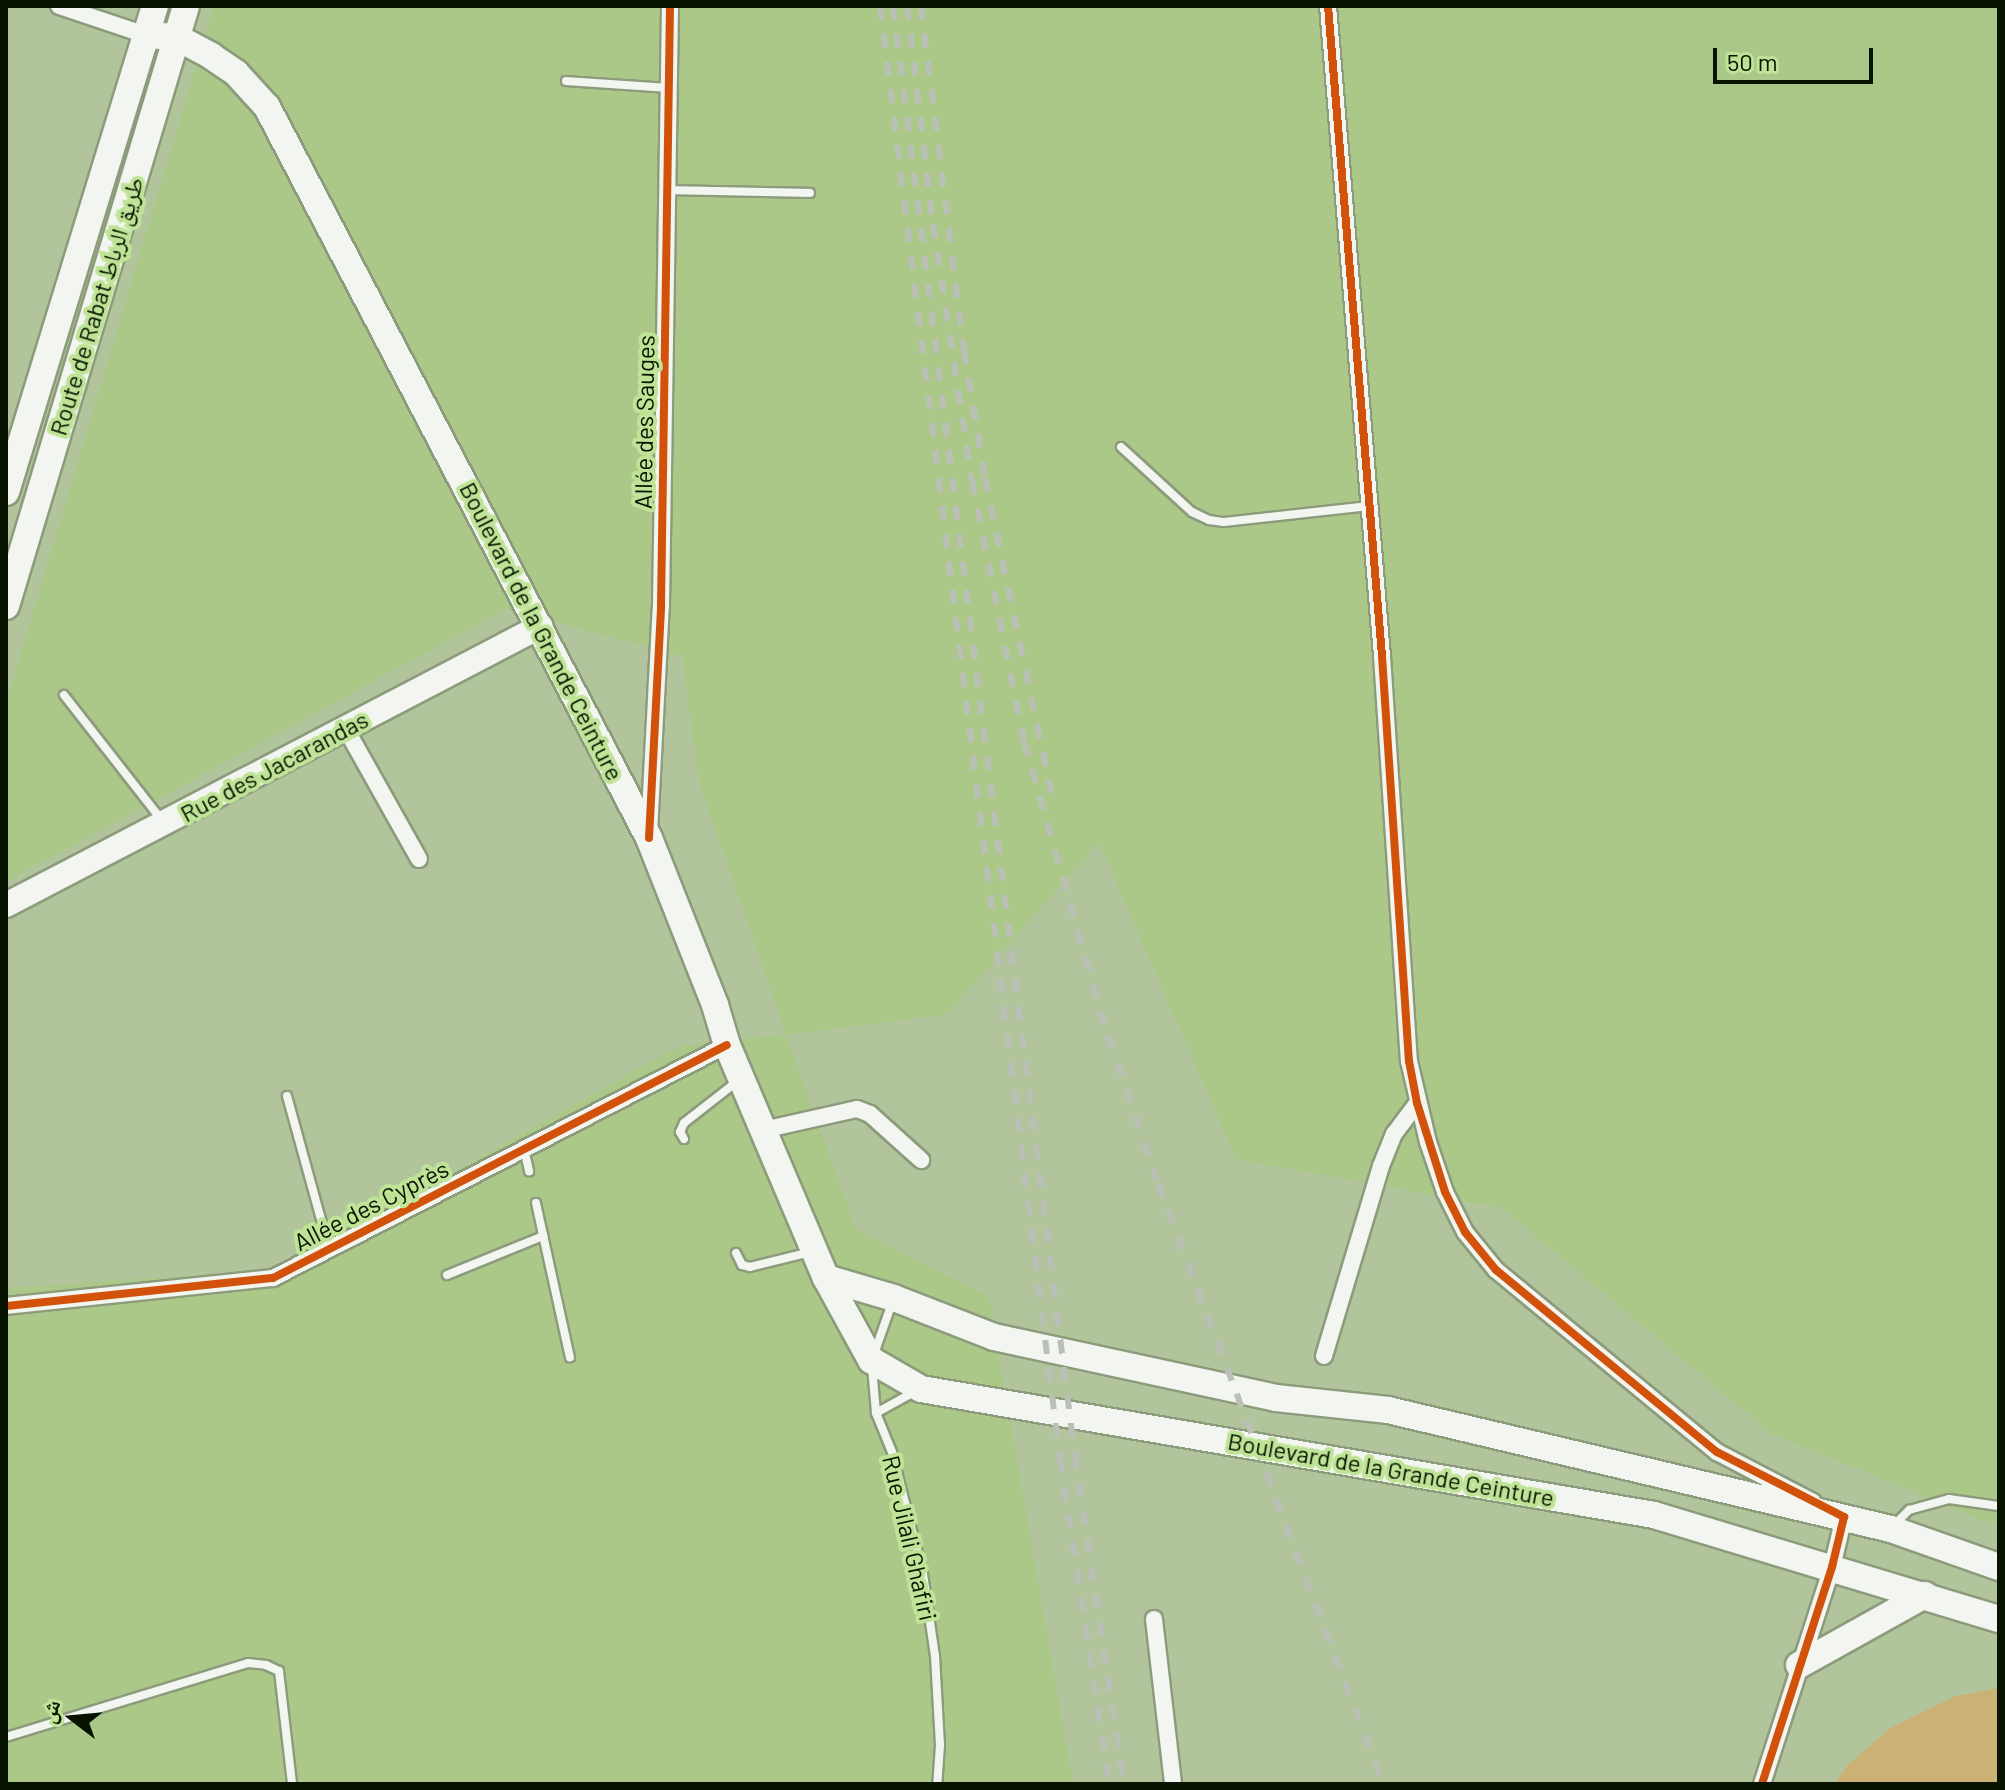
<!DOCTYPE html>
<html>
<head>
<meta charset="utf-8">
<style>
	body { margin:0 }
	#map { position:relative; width:2005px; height:1790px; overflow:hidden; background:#b1c49c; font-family:Barlow,"Noto Naskh Arabic",sans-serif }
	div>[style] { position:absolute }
	.built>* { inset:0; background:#abc889 }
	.green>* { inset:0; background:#cbb176 }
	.roads { filter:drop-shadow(2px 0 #8c9b7b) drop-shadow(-2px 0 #8c9b7b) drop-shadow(0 2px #8c9b7b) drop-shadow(0 -2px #8c9b7b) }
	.lane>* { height:8px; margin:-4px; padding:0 4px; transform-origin:4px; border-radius:4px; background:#f3f6f0 }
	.street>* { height:16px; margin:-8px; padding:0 8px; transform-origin:8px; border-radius:8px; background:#f3f6f0 }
	.secondary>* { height:24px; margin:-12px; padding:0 12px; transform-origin:12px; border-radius:12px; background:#f3f6f0 }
	.primary>* { height:26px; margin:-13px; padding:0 13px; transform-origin:13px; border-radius:13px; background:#f3f6f0 }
	.rail>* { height:6px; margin-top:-3px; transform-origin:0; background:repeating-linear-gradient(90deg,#bac0b5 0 14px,transparent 0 28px) }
	.cycleway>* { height:8px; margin:-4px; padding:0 4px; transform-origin:4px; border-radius:4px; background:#d2520b }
	span { translate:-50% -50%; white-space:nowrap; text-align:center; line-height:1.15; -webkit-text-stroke:8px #bfe397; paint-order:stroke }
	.street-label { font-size:24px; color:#081400 }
	.frame { position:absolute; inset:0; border:8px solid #081400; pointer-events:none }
	.north { position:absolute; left:32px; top:1678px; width:80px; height:80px; -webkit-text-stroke:6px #bfe397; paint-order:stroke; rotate:286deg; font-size:22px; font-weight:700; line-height:32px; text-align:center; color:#081400 }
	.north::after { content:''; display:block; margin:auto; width:28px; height:36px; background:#081400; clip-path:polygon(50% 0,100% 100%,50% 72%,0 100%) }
	.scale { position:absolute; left:1713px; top:48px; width:160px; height:36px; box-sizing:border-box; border:4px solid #081400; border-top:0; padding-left:10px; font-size:24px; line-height:28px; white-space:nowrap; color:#081400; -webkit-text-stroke:6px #bfe397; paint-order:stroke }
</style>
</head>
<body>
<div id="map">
	<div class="built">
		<div style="clip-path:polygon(214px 6px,1999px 6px,1999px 1527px,1772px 1434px,1502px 1208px,1236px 1159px,1099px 842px,947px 1014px,786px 1035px,856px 1229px,989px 1297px,1073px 1784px,6px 1784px,6px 1288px,280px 1269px,679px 1046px,786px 1034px,699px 782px,682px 656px,506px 609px,6px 882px,6px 703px)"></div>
	</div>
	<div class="green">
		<div style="clip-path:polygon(1999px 1688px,1999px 1784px,1834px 1784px,1847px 1766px,1892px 1727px,1956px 1696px)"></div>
	</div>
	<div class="roads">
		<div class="lane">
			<div style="left:566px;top:81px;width:103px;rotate:3.9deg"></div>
			<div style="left:668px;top:190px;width:142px;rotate:1.2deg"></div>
			<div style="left:1121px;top:447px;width:96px;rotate:42.5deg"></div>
			<div style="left:1192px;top:512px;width:19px;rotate:25deg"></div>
			<div style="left:1209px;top:520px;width:15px;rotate:8deg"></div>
			<div style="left:1224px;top:522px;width:146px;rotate:-6.3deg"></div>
			<div style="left:64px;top:695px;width:157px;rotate:52deg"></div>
			<div style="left:287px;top:1096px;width:159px;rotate:74.6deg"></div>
			<div style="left:684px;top:1139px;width:8px;rotate:-120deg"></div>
			<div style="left:680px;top:1132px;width:10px;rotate:-66deg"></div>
			<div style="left:684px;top:1123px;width:70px;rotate:-38deg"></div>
			<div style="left:524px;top:1149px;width:23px;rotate:77deg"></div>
			<div style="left:536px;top:1203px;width:158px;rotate:77.6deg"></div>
			<div style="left:736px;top:1253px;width:13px;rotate:63deg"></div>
			<div style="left:742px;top:1265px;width:8px;rotate:14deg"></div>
			<div style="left:750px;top:1267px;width:62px;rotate:-14deg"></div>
			<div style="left:447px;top:1275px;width:104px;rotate:-22.1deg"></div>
			<div style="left:874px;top:1354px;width:54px;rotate:-70.6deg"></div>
			<div style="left:872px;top:1367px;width:46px;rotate:85deg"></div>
			<div style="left:876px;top:1413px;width:42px;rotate:67.7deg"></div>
			<div style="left:892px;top:1452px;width:126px;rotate:75.7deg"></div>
			<div style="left:923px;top:1574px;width:83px;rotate:81.7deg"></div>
			<div style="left:935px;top:1656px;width:89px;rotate:86.8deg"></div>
			<div style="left:940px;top:1745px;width:39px;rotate:94deg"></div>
			<div style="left:876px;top:1413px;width:43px;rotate:-28.9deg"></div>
			<div style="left:1893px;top:1526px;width:23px;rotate:-45deg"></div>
			<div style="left:1909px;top:1510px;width:41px;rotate:-15.4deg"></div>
			<div style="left:1949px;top:1499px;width:50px;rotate:8deg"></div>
			<div style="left:6px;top:1737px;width:253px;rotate:-17deg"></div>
			<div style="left:248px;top:1663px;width:18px;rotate:6deg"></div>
			<div style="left:266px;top:1665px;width:14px;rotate:25deg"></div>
			<div style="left:279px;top:1671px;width:114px;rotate:83.4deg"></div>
		</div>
		<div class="street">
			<div style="left:59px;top:6px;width:92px;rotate:18.4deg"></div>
			<div style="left:1328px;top:6px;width:652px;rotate:85.25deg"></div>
			<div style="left:1382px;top:656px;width:406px;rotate:86.2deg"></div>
			<div style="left:1409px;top:1061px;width:83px;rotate:76.8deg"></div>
			<div style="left:1428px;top:1142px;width:53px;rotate:71.2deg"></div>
			<div style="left:1445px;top:1192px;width:45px;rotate:63.4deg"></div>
			<div style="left:1465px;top:1232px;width:49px;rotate:50.8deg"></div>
			<div style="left:1496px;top:1270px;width:286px;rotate:39.5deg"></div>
			<div style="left:1717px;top:1452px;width:108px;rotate:27.5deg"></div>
			<div style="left:346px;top:729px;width:149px;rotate:60.7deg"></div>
			<div style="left:649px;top:832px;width:226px;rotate:-87deg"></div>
			<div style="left:661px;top:606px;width:600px;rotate:-89.14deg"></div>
			<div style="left:763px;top:1130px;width:96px;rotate:-12.6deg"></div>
			<div style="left:857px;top:1109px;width:14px;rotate:21deg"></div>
			<div style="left:870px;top:1114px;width:69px;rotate:42deg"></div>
			<div style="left:6px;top:1306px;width:268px;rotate:-6deg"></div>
			<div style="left:273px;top:1278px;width:510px;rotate:-27.17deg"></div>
			<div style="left:1324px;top:1356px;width:198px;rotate:-73.3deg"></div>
			<div style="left:1381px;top:1166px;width:35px;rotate:-68deg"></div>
			<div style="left:1394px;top:1134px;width:39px;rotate:-53deg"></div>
			<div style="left:1154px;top:1619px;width:166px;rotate:83.4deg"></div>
			<div style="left:1762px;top:1784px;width:228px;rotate:-72.1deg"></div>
			<div style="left:1832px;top:1567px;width:51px;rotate:-76.5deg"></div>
			<div style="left:1844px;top:1517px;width:8px;rotate:-157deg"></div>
		</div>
		<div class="secondary">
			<div style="left:6px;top:905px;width:603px;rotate:-27.54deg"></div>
		</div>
		<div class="primary">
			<div style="left:146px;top:35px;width:30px;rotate:4deg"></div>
			<div style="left:176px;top:37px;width:40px;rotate:28deg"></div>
			<div style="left:211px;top:56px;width:30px;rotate:34deg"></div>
			<div style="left:236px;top:73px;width:46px;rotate:47.6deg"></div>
			<div style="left:267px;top:107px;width:825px;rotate:62.41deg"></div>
			<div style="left:649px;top:838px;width:180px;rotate:68.4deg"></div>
			<div style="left:715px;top:1005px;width:42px;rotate:73.3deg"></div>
			<div style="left:727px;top:1045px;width:253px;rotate:67deg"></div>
			<div style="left:826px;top:1278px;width:94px;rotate:61.2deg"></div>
			<div style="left:871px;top:1360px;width:58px;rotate:30.1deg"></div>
			<div style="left:921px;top:1389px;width:744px;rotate:9.75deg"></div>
			<div style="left:1654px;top:1515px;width:360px;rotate:16.8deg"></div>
			<div style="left:6px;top:492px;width:508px;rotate:-72.96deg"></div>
			<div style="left:6px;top:606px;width:626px;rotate:-73.3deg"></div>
			<div style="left:826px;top:1278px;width:71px;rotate:16.4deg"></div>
			<div style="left:894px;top:1298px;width:107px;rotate:21.3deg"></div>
			<div style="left:994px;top:1337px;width:289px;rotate:12.2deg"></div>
			<div style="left:1276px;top:1398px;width:113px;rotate:6.1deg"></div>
			<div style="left:1388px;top:1410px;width:517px;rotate:13.31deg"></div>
			<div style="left:1891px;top:1529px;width:114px;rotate:19.4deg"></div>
			<div style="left:1799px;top:1665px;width:144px;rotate:-29.1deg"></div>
		</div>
	</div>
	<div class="rail">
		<div style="left:880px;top:6px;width:1464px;rotate:82.94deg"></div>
		<div style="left:1060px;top:1459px;width:329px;rotate:81.4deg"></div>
		<div style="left:893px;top:6px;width:1461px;rotate:82.85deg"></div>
		<div style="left:1075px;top:1456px;width:332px;rotate:81.5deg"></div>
		<div style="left:907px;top:6px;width:220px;rotate:83.2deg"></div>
		<div style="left:933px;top:224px;width:260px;rotate:81.4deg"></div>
		<div style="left:972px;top:481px;width:266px;rotate:78.7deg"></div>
		<div style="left:1024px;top:742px;width:306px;rotate:74.1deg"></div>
		<div style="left:1108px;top:1036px;width:156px;rotate:71.3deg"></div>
		<div style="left:1158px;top:1184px;width:641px;rotate:69.44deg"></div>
		<div style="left:921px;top:6px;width:348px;rotate:82.9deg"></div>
		<div style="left:964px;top:351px;width:129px;rotate:80.6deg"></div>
		<div style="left:985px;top:478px;width:335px;rotate:78.1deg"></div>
	</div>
	<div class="cycleway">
		<div style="left:1328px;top:6px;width:652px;rotate:85.25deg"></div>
		<div style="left:1382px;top:656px;width:406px;rotate:86.2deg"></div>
		<div style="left:1409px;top:1061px;width:43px;rotate:79.2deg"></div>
		<div style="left:1417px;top:1103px;width:93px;rotate:72.5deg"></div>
		<div style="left:1445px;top:1192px;width:45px;rotate:63.4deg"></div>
		<div style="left:1465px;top:1232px;width:49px;rotate:50.8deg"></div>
		<div style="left:1496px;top:1270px;width:286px;rotate:39.5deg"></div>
		<div style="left:1717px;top:1452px;width:143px;rotate:27.1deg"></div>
		<div style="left:1844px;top:1517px;width:51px;rotate:103.5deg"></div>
		<div style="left:1832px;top:1567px;width:228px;rotate:107.9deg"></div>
		<div style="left:649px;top:838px;width:232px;rotate:-87deg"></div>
		<div style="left:661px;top:606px;width:600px;rotate:-89.14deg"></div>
		<div style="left:6px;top:1306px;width:268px;rotate:-6deg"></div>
		<div style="left:273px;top:1278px;width:510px;rotate:-27.17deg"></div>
	</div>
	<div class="street-label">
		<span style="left:96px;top:306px;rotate:-73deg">Route de Rabat طريق الرباط</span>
		<span style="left:644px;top:422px;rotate:-89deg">Allée des Sauges</span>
		<span style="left:542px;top:631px;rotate:63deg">Boulevard de la Grande Ceinture</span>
		<span style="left:274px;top:766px;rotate:-28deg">Rue des Jacarandas</span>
		<span style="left:371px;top:1205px;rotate:-27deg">Allée des Cyprès</span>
		<span style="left:1391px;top:1469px;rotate:10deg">Boulevard de la Grande Ceinture</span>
		<span style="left:910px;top:1538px;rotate:77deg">Rue Jilali Ghafiri</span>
	</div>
	<div class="frame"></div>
	<div class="north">ش</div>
	<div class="scale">50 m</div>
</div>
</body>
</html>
